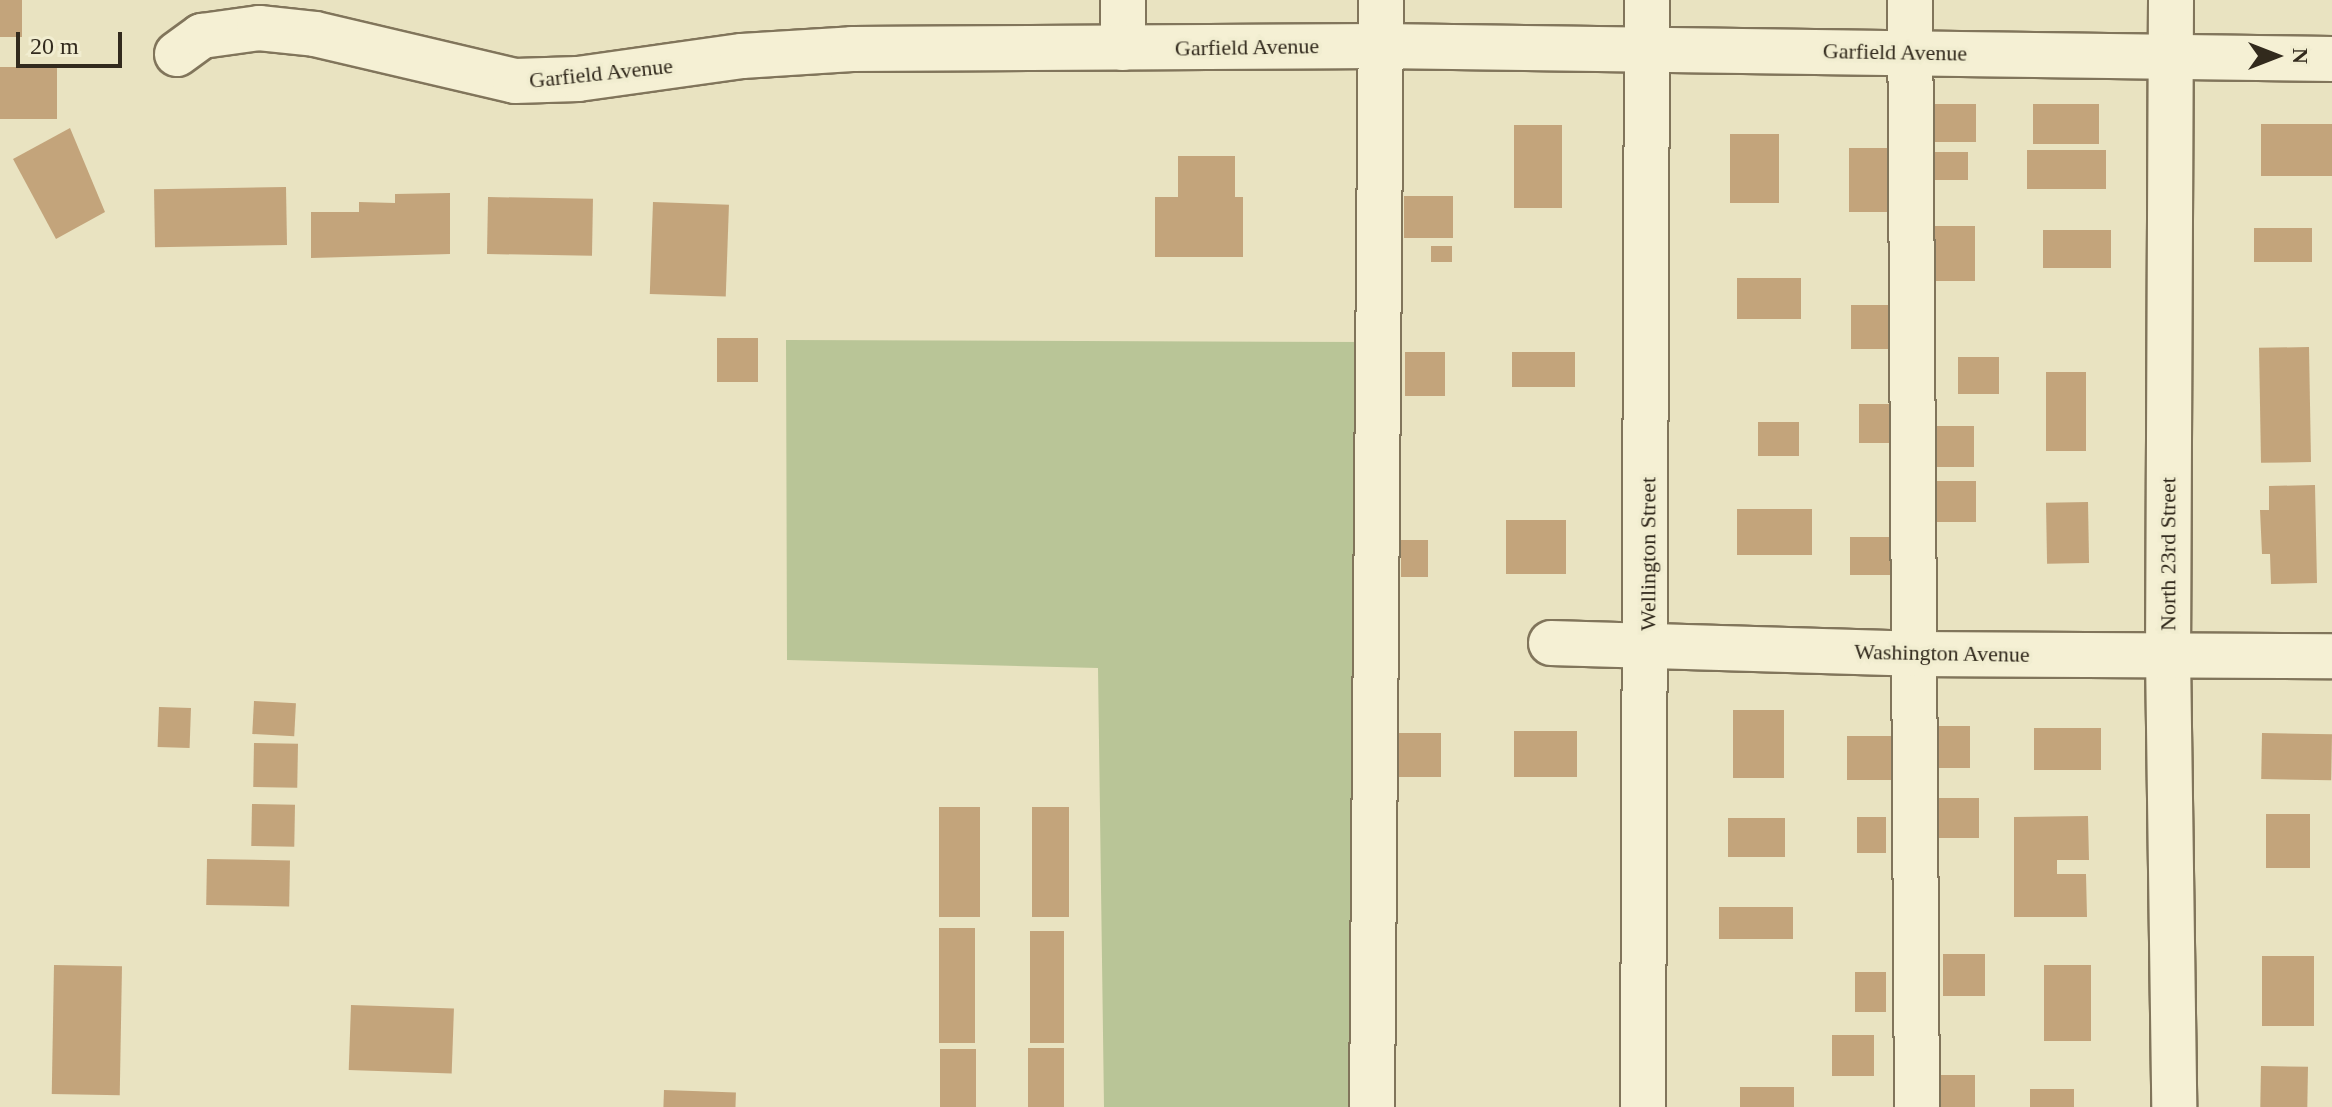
<!DOCTYPE html>
<html>
<head>
<meta charset="utf-8">
<style>
	body { margin:0 }
	#map { position:relative; width:2332px; height:1107px; overflow:hidden; background:#e9e3c1; font-family:"Times New Roman",serif }
	div>[style] { position:absolute }
	.green>* { inset:0; background:#b9c597 }
	.building>* { inset:0; background:#c3a47b; transform-origin:0 0 }
	.roads { filter:drop-shadow(2px 0 #81755b) drop-shadow(-2px 0 #81755b) drop-shadow(0 2px #81755b) drop-shadow(0 -2px #81755b) }
	.minor>* { height:44px; margin:-22px; padding:0 22px; transform-origin:22px; border-radius:22px; background:#f5f0d4 }
	span { translate:-50% -50%; white-space:nowrap; text-align:center; line-height:1.15; -webkit-text-stroke:7px #f1edd0; paint-order:stroke }
	.street-label { font-size:22px; color:#322a1d }
	.north { position:absolute; left:2236px; top:16px; width:80px; height:80px; -webkit-text-stroke:6px #f1edd0; paint-order:stroke; rotate:90deg; font-size:22px; font-weight:700; line-height:32px; text-align:center; color:#322a1d }
	.north::after { content:''; display:block; margin:auto; width:28px; height:36px; background:#322a1d; clip-path:polygon(50% 0,100% 100%,50% 72%,0 100%) }
	.scale { position:absolute; left:16px; top:32px; width:106px; height:36px; box-sizing:border-box; border:4px solid #322a1d; border-top:0; padding-left:10px; font-size:24px; line-height:28px; white-space:nowrap; color:#322a1d; -webkit-text-stroke:6px #f1edd0; paint-order:stroke }
</style>
</head>
<body>
<div id="map">
	<div class="green">
		<div style="clip-path:polygon(786px 340px,1364px 342px,1371px 1107px,1104px 1107px,1098px 668px,787px 660px)"></div>
	</div>
	<div class="building">
		<div style="left:0;top:0;width:22px;height:37px"></div>
		<div style="left:0;top:67px;width:57px;height:52px"></div>
		<div style="left:1933px;top:104px;width:43px;height:38px"></div>
		<div style="left:2099px;top:104px;width:40px;height:66px;rotate:90deg"></div>
		<div style="left:2332px;top:124px;width:52px;height:71px;rotate:90deg"></div>
		<div style="left:1514px;top:125px;width:48px;height:83px"></div>
		<div style="clip-path:polygon(70px 128px,105px 212px,56px 239px,13px 159px)"></div>
		<div style="left:1730px;top:134px;width:49px;height:69px"></div>
		<div style="left:1890px;top:148px;width:64px;height:41px;rotate:90deg"></div>
		<div style="left:2106px;top:150px;width:39px;height:79px;rotate:90deg"></div>
		<div style="left:1931px;top:152px;width:37px;height:28px"></div>
		<div style="clip-path:polygon(1178px 156px,1235px 156px,1235px 197px,1243px 197px,1243px 257px,1155px 257px,1155px 197px,1178px 197px)"></div>
		<div style="left:286px;top:187px;width:58px;height:132px;rotate:89deg"></div>
		<div style="clip-path:polygon(450px 193px,450px 254px,311px 258px,311px 212px,359px 212px,359px 202px,395px 203px,395px 194px)"></div>
		<div style="left:1404px;top:196px;width:49px;height:42px"></div>
		<div style="left:488px;top:197px;width:105px;height:57px;rotate:1deg"></div>
		<div style="left:653px;top:202px;width:76px;height:92px;rotate:2deg"></div>
		<div style="left:1932px;top:226px;width:43px;height:55px"></div>
		<div style="left:2312px;top:228px;width:34px;height:58px;rotate:90deg"></div>
		<div style="left:2043px;top:230px;width:68px;height:38px"></div>
		<div style="left:1431px;top:246px;width:21px;height:16px"></div>
		<div style="left:1801px;top:278px;width:41px;height:64px;rotate:90deg"></div>
		<div style="left:1851px;top:305px;width:39px;height:44px"></div>
		<div style="left:717px;top:338px;width:41px;height:44px"></div>
		<div style="left:2309px;top:347px;width:115px;height:50px;rotate:89deg"></div>
		<div style="left:1405px;top:352px;width:40px;height:44px"></div>
		<div style="left:1512px;top:352px;width:63px;height:35px"></div>
		<div style="left:1958px;top:357px;width:41px;height:37px"></div>
		<div style="left:2046px;top:372px;width:40px;height:79px"></div>
		<div style="left:1892px;top:404px;width:39px;height:33px;rotate:90deg"></div>
		<div style="left:1799px;top:422px;width:34px;height:41px;rotate:90deg"></div>
		<div style="left:1974px;top:426px;width:41px;height:45px;rotate:90deg"></div>
		<div style="left:1932px;top:481px;width:44px;height:41px"></div>
		<div style="clip-path:polygon(2315px 485px,2317px 583px,2271px 584px,2270px 554px,2262px 554px,2260px 510px,2269px 510px,2269px 486px)"></div>
		<div style="left:2088px;top:502px;width:61px;height:42px;rotate:89deg"></div>
		<div style="left:1737px;top:509px;width:75px;height:46px"></div>
		<div style="left:1506px;top:520px;width:60px;height:54px"></div>
		<div style="left:1850px;top:537px;width:40px;height:38px"></div>
		<div style="left:1401px;top:540px;width:27px;height:37px"></div>
		<div style="left:254px;top:701px;width:42px;height:33px;rotate:3deg"></div>
		<div style="left:159px;top:707px;width:32px;height:40px;rotate:2deg"></div>
		<div style="left:1733px;top:710px;width:51px;height:68px"></div>
		<div style="left:1931px;top:726px;width:39px;height:42px"></div>
		<div style="left:2101px;top:728px;width:42px;height:67px;rotate:90deg"></div>
		<div style="left:1577px;top:731px;width:46px;height:63px;rotate:90deg"></div>
		<div style="left:1441px;top:733px;width:44px;height:42px;rotate:90deg"></div>
		<div style="left:2262px;top:733px;width:70px;height:46px;rotate:1deg"></div>
		<div style="left:1847px;top:736px;width:46px;height:44px"></div>
		<div style="left:254px;top:743px;width:44px;height:44px;rotate:1deg"></div>
		<div style="left:1936px;top:798px;width:43px;height:40px"></div>
		<div style="left:252px;top:804px;width:43px;height:42px;rotate:1deg"></div>
		<div style="left:939px;top:807px;width:41px;height:110px"></div>
		<div style="left:1032px;top:807px;width:37px;height:110px"></div>
		<div style="left:2266px;top:814px;width:44px;height:54px"></div>
		<div style="clip-path:polygon(2088px 816px,2089px 860px,2057px 860px,2057px 874px,2086px 874px,2087px 917px,2014px 917px,2014px 817px)"></div>
		<div style="left:1857px;top:817px;width:29px;height:36px"></div>
		<div style="left:1785px;top:818px;width:39px;height:57px;rotate:90deg"></div>
		<div style="left:207px;top:859px;width:83px;height:46px;rotate:1deg"></div>
		<div style="left:1719px;top:907px;width:74px;height:32px"></div>
		<div style="left:939px;top:928px;width:36px;height:115px"></div>
		<div style="left:1030px;top:931px;width:34px;height:112px"></div>
		<div style="left:1943px;top:954px;width:42px;height:42px"></div>
		<div style="left:2262px;top:956px;width:52px;height:70px"></div>
		<div style="left:54px;top:965px;width:68px;height:129px;rotate:1deg"></div>
		<div style="left:2044px;top:965px;width:47px;height:76px"></div>
		<div style="left:1855px;top:972px;width:31px;height:40px"></div>
		<div style="left:351px;top:1005px;width:103px;height:65px;rotate:2deg"></div>
		<div style="left:1832px;top:1035px;width:42px;height:41px"></div>
		<div style="left:1028px;top:1048px;width:36px;height:59px"></div>
		<div style="left:940px;top:1049px;width:36px;height:58px"></div>
		<div style="left:2261px;top:1066px;width:47px;height:41px;rotate:1deg"></div>
		<div style="left:1930px;top:1075px;width:45px;height:32px"></div>
		<div style="left:1740px;top:1087px;width:54px;height:20px"></div>
		<div style="left:2030px;top:1089px;width:44px;height:18px"></div>
		<div style="left:664px;top:1090px;width:72px;height:17px;rotate:2deg"></div>
	</div>
	<div class="roads">
		<div class="minor">
			<div style="left:1910px;top:0;width:1107px;rotate:89.64deg"></div>
			<div style="left:2171px;top:0;width:655px;rotate:90.26deg"></div>
			<div style="left:2168px;top:655px;width:452px;rotate:89.2deg"></div>
			<div style="left:1123px;top:48px;width:48px;rotate:-90deg"></div>
			<div style="left:177px;top:54px;width:31px;rotate:-36deg"></div>
			<div style="left:202px;top:36px;width:58px;rotate:-8deg"></div>
			<div style="left:259px;top:28px;width:56px;rotate:6.1deg"></div>
			<div style="left:315px;top:34px;width:205px;rotate:13.2deg"></div>
			<div style="left:515px;top:81px;width:63px;rotate:-1.8deg"></div>
			<div style="left:578px;top:79px;width:166px;rotate:-8deg"></div>
			<div style="left:742px;top:56px;width:110px;rotate:-3.6deg"></div>
			<div style="left:852px;top:49px;width:528px;rotate:-0.33deg"></div>
			<div style="left:1380px;top:46px;width:952px;rotate:0.78deg"></div>
			<div style="left:1551px;top:643px;width:364px;rotate:1.7deg"></div>
			<div style="left:1915px;top:654px;width:417px;rotate:0.3deg"></div>
			<div style="left:1372px;top:1107px;width:1107px;rotate:-89.53deg"></div>
			<div style="left:1643px;top:1107px;width:1107px;rotate:-89.79deg"></div>
		</div>
	</div>
	<div class="street-label">
		<span style="left:1247px;top:47px;rotate:-1deg">Garfield Avenue</span>
		<span style="left:1895px;top:52px;rotate:1deg">Garfield Avenue</span>
		<span style="left:601px;top:73px;rotate:-6deg">Garfield Avenue</span>
		<span style="left:1648px;top:554px;rotate:-90deg">Wellington Street</span>
		<span style="left:2168px;top:554px;rotate:-90deg">North 23rd Street</span>
		<span style="left:1942px;top:653px;rotate:1deg">Washington Avenue</span>
	</div>
	<div class="north">N</div>
	<div class="scale">20 m</div>
</div>
</body>
</html>
